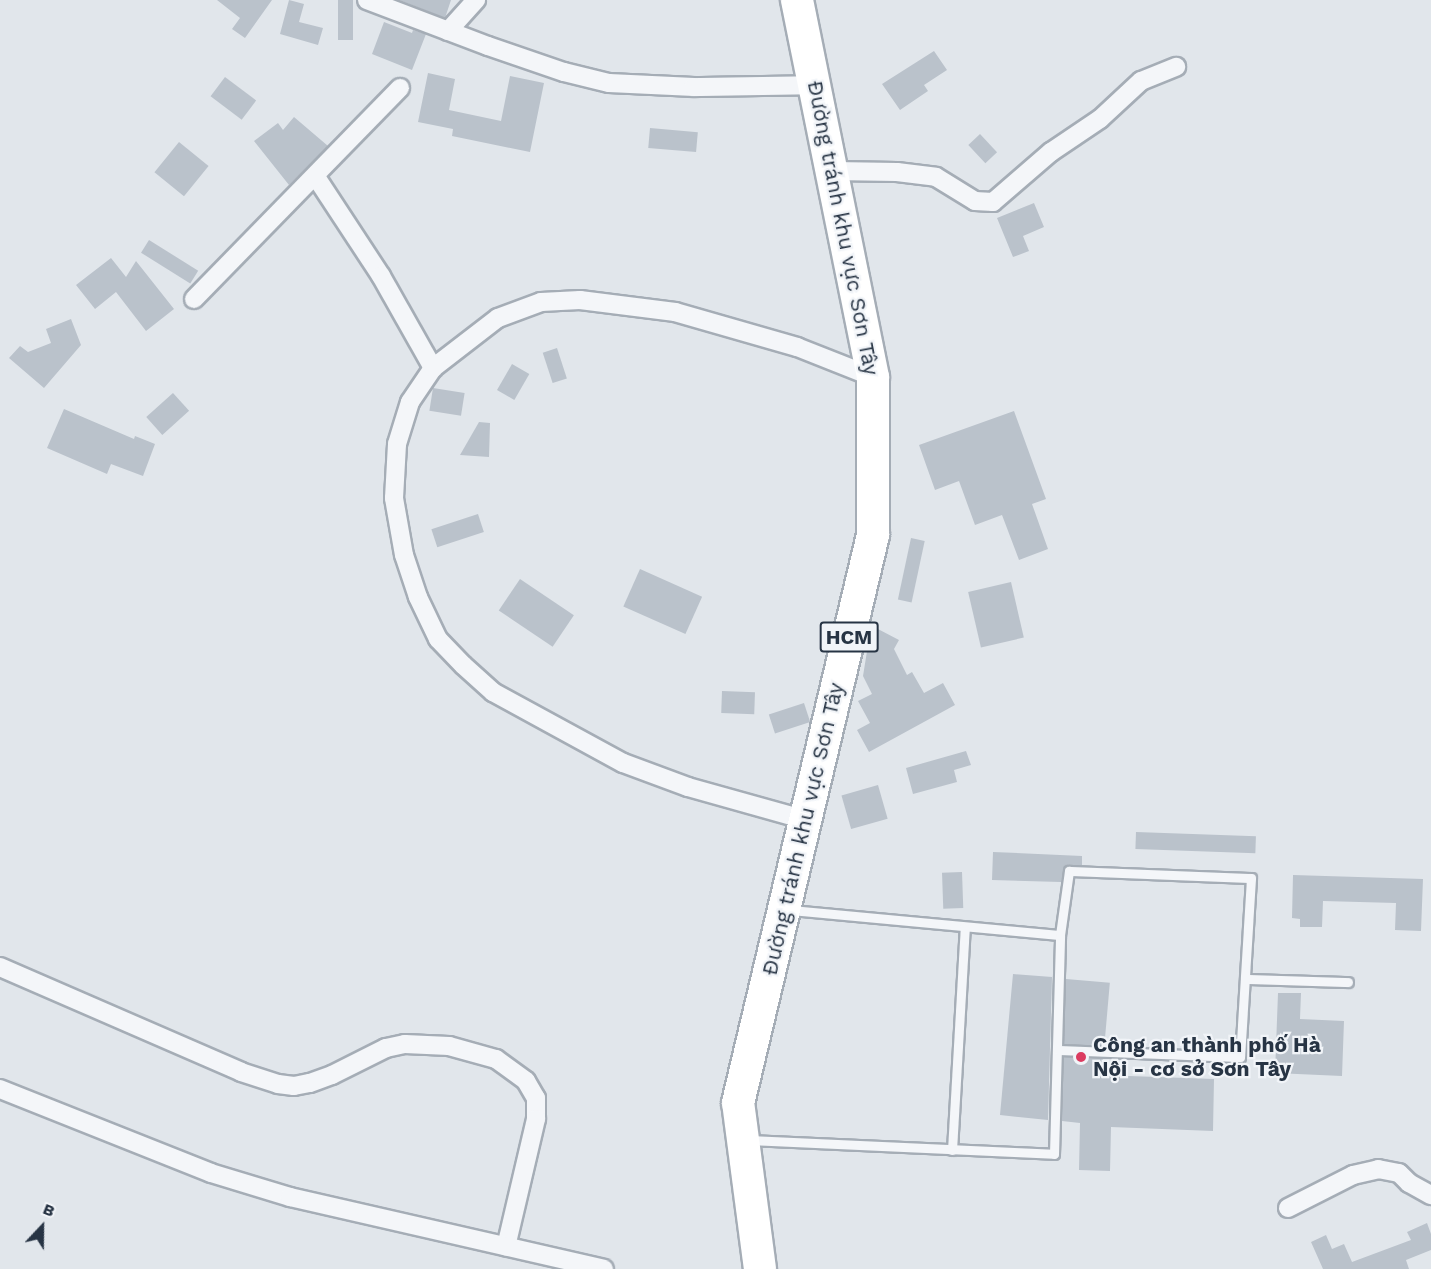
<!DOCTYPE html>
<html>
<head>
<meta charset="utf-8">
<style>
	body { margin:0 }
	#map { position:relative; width:1431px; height:1269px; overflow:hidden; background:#e1e6eb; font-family:"Work Sans",sans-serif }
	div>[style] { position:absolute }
	.building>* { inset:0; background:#bac2cb; transform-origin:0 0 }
	.roads { filter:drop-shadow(2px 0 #a5adb6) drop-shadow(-2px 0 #a5adb6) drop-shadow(0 2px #a5adb6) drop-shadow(0 -2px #a5adb6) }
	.lane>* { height:9px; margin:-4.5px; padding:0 4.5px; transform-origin:4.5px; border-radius:4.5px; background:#f4f6f9 }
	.street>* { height:18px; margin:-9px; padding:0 9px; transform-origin:9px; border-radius:9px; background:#f4f6f9 }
	.highway>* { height:32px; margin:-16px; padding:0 16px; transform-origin:16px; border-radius:16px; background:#fff }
	.dots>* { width:16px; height:16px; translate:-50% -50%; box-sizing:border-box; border:3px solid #f1f4f8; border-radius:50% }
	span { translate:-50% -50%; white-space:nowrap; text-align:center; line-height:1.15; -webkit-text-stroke:4.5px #f1f4f8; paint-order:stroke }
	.shield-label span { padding:2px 4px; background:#f1f4f8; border:2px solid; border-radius:4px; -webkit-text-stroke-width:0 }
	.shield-label { font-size:20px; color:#273444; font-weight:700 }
	.street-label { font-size:21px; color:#273444 }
	.poi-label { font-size:21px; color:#273444; font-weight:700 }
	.left { translate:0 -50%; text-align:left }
	.north { position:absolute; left:12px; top:1197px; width:60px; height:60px; -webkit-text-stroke:4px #f1f4f8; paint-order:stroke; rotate:22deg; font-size:16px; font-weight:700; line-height:24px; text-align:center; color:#273444 }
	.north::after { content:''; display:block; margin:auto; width:21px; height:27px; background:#273444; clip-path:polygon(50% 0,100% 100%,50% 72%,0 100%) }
</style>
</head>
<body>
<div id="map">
	<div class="building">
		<div style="clip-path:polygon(217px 0,272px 0,245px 38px,232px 29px,240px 18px)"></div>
		<div style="clip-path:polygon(289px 0,304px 4px,299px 22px,323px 28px,318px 45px,280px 34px)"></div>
		<div style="left:338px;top:0;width:15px;height:40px"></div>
		<div style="clip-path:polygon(399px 0,451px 0,445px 18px)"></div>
		<div style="clip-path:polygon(384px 22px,412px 33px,413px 30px,426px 34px,412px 70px,372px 54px)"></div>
		<div style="clip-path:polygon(934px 51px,947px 70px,924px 85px,928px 91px,900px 110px,882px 84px)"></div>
		<div style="clip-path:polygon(428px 73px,455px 79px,449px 110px,501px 121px,510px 76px,544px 83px,530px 152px,452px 136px,453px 129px,418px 122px)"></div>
		<div style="left:225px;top:77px;width:39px;height:24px;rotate:37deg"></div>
		<div style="clip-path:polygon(294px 117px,328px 146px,289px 185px,254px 141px,278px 123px,283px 130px)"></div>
		<div style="left:650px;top:128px;width:48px;height:20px;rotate:5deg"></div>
		<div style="left:980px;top:134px;width:25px;height:16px;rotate:47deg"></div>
		<div style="left:179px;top:142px;width:38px;height:39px;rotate:39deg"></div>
		<div style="clip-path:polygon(1034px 203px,1044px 227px,1023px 236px,1029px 251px,1013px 257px,997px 218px)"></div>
		<div style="left:149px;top:240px;width:58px;height:15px;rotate:32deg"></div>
		<div style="clip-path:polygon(111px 258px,126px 277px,136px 261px,174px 309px,146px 331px,116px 292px,95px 309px,76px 285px)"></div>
		<div style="clip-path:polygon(71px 319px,81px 345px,44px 388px,9px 358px,20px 346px,28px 352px,51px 343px,46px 329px)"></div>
		<div style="left:557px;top:348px;width:32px;height:15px;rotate:72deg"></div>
		<div style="left:512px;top:364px;width:20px;height:30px;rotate:30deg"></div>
		<div style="left:433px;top:388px;width:32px;height:23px;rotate:9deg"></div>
		<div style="left:173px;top:393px;width:24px;height:36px;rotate:48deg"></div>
		<div style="clip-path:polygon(64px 409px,134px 439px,135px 436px,155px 444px,143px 476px,111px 464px,107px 474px,47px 448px)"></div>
		<div style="clip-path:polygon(1014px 411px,1046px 499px,1032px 504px,1048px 549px,1019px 560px,1002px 515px,975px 525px,959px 481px,935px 490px,919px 445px)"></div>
		<div style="clip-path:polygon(479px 422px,490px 423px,489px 457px,460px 455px)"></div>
		<div style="left:478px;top:514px;width:19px;height:49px;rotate:72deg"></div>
		<div style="left:911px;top:538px;width:14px;height:63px;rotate:12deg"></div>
		<div style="left:640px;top:569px;width:68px;height:41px;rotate:24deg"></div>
		<div style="left:520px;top:579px;width:65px;height:38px;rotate:34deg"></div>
		<div style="left:1011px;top:582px;width:57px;height:44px;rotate:77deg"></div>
		<div style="clip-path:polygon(876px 628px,899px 640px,894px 649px,907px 675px,912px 672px,924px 693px,943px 683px,955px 705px,869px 752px,857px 730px,870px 723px,858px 701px,872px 694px,863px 676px,868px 645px)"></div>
		<div style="left:722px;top:691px;width:33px;height:22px;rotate:2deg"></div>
		<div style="left:804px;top:703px;width:20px;height:37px;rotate:72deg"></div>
		<div style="clip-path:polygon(966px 751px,971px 765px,954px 770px,957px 782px,913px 794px,906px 768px)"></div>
		<div style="left:878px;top:785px;width:35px;height:38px;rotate:74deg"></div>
		<div style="left:1136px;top:832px;width:120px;height:17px;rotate:2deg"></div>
		<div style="clip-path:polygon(993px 852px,1082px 856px,1082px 865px,1066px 865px,1061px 882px,992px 880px)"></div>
		<div style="left:962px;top:872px;width:36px;height:20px;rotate:88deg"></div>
		<div style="clip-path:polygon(1293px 875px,1423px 879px,1421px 931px,1395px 930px,1396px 903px,1323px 901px,1322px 927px,1300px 927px,1300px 919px,1292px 918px)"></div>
		<div style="clip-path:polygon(1013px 974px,1052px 977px,1048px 1120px,1000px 1115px)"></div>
		<div style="left:1066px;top:979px;width:44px;height:65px;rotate:5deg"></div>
		<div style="clip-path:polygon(1278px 993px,1301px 993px,1300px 1019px,1344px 1021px,1342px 1076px,1275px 1073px)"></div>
		<div style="clip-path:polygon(1063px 1057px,1103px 1059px,1101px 1075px,1214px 1079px,1213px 1131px,1111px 1127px,1110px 1171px,1079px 1170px,1080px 1123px,1062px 1121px)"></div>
		<div style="clip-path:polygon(1427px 1223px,1431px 1234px,1431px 1250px,1406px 1260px,1409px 1269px,1323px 1269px,1311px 1242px,1326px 1235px,1332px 1249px,1344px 1244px,1352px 1262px,1411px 1240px,1407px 1232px)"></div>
	</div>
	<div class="roads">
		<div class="lane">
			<div style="left:790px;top:910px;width:271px;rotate:5.3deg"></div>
			<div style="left:1245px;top:979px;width:103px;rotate:1.7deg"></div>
			<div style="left:748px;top:1140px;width:306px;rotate:2.6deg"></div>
			<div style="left:1054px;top:1154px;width:219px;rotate:-88.4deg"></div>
			<div style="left:1060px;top:935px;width:65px;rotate:-82deg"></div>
			<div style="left:1069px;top:871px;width:182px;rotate:2.2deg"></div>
			<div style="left:1251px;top:878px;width:179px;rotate:93.5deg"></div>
			<div style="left:1240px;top:1057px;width:183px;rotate:-177.8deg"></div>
			<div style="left:952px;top:1150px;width:223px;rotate:-86.7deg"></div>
		</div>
		<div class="street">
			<div style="left:367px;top:0;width:129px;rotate:20.8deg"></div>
			<div style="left:488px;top:46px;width:80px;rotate:18.9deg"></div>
			<div style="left:564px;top:72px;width:46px;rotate:13.7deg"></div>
			<div style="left:609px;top:83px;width:85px;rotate:2.7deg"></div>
			<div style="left:694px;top:87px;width:122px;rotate:-0.9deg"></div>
			<div style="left:448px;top:31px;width:42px;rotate:-47.9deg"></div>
			<div style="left:833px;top:171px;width:64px;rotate:0.9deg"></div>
			<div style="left:897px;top:172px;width:39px;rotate:7deg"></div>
			<div style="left:936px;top:177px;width:46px;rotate:31.6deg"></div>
			<div style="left:975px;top:201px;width:18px;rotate:3deg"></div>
			<div style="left:993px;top:202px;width:77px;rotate:-40.8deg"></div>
			<div style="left:1051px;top:152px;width:59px;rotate:-34deg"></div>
			<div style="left:1100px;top:119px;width:56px;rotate:-42.8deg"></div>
			<div style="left:1141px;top:81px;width:38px;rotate:-22deg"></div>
			<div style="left:316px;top:177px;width:118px;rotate:56.7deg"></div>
			<div style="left:381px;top:276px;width:106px;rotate:60.5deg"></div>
			<div style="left:194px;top:299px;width:295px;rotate:-45.7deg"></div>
			<div style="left:806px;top:820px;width:123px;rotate:-164.4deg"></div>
			<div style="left:688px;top:787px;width:69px;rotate:-159.7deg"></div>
			<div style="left:623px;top:763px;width:148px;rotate:-151.4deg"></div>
			<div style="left:493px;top:692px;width:40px;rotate:-138deg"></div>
			<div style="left:463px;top:665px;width:36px;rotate:-134deg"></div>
			<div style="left:438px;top:639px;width:47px;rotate:-115.5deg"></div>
			<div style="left:418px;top:597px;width:44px;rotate:-108.4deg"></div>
			<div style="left:404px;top:555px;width:58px;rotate:-100deg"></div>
			<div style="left:394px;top:498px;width:54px;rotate:-86.8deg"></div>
			<div style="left:397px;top:444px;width:44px;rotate:-72.8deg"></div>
			<div style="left:410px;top:402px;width:41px;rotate:-55.9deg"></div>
			<div style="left:433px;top:368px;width:82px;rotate:-37.6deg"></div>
			<div style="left:498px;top:318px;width:46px;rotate:-20.4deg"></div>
			<div style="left:541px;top:302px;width:39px;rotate:-3deg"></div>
			<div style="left:580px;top:300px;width:96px;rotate:7.2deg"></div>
			<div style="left:675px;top:312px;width:127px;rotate:16deg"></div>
			<div style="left:797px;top:347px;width:82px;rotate:21.5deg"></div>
			<div style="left:0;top:967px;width:263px;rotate:23.5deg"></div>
			<div style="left:241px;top:1072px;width:39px;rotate:18deg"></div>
			<div style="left:278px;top:1084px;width:16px;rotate:7deg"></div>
			<div style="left:294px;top:1086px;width:16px;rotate:-11deg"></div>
			<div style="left:310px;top:1083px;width:23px;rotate:-20deg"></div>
			<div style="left:332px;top:1075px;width:60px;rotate:-26.6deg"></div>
			<div style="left:386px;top:1048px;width:19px;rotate:-12deg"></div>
			<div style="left:405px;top:1044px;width:44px;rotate:2.6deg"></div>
			<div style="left:449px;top:1046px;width:49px;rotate:15.5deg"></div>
			<div style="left:496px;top:1059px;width:37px;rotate:36deg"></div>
			<div style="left:526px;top:1081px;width:20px;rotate:60deg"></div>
			<div style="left:536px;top:1098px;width:21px;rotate:90deg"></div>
			<div style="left:536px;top:1119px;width:131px;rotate:103.2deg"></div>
			<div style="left:0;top:1089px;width:227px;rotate:21.7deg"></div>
			<div style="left:211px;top:1173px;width:83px;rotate:16.9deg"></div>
			<div style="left:290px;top:1197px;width:322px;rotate:12.9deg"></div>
			<div style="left:1288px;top:1208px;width:73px;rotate:-26.9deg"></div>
			<div style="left:1353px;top:1175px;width:26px;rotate:-13deg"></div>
			<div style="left:1378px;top:1169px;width:21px;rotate:11deg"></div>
			<div style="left:1399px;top:1173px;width:14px;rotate:45deg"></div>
			<div style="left:1409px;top:1183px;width:25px;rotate:29deg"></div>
		</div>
		<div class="highway">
			<div style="left:760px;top:1269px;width:167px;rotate:-97.5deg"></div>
			<div style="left:738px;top:1103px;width:584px;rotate:-76.63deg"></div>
			<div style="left:873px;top:535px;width:158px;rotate:-90deg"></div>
			<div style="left:873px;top:377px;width:385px;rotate:-101.4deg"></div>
		</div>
	</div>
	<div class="dots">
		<div style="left:1081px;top:1057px;background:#db3b60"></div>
	</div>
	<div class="shield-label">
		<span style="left:849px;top:637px">HCM</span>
	</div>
	<div class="street-label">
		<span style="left:843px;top:228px;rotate:79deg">Đường tránh khu vực Sơn Tây</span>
		<span style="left:803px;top:829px;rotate:-77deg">Đường tránh khu vực Sơn Tây</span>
	</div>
	<div class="poi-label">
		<span class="left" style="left:1093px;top:1057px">Công an thành phố Hà<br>Nội - cơ sở Sơn Tây</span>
	</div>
	<div class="north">B</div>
</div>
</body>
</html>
